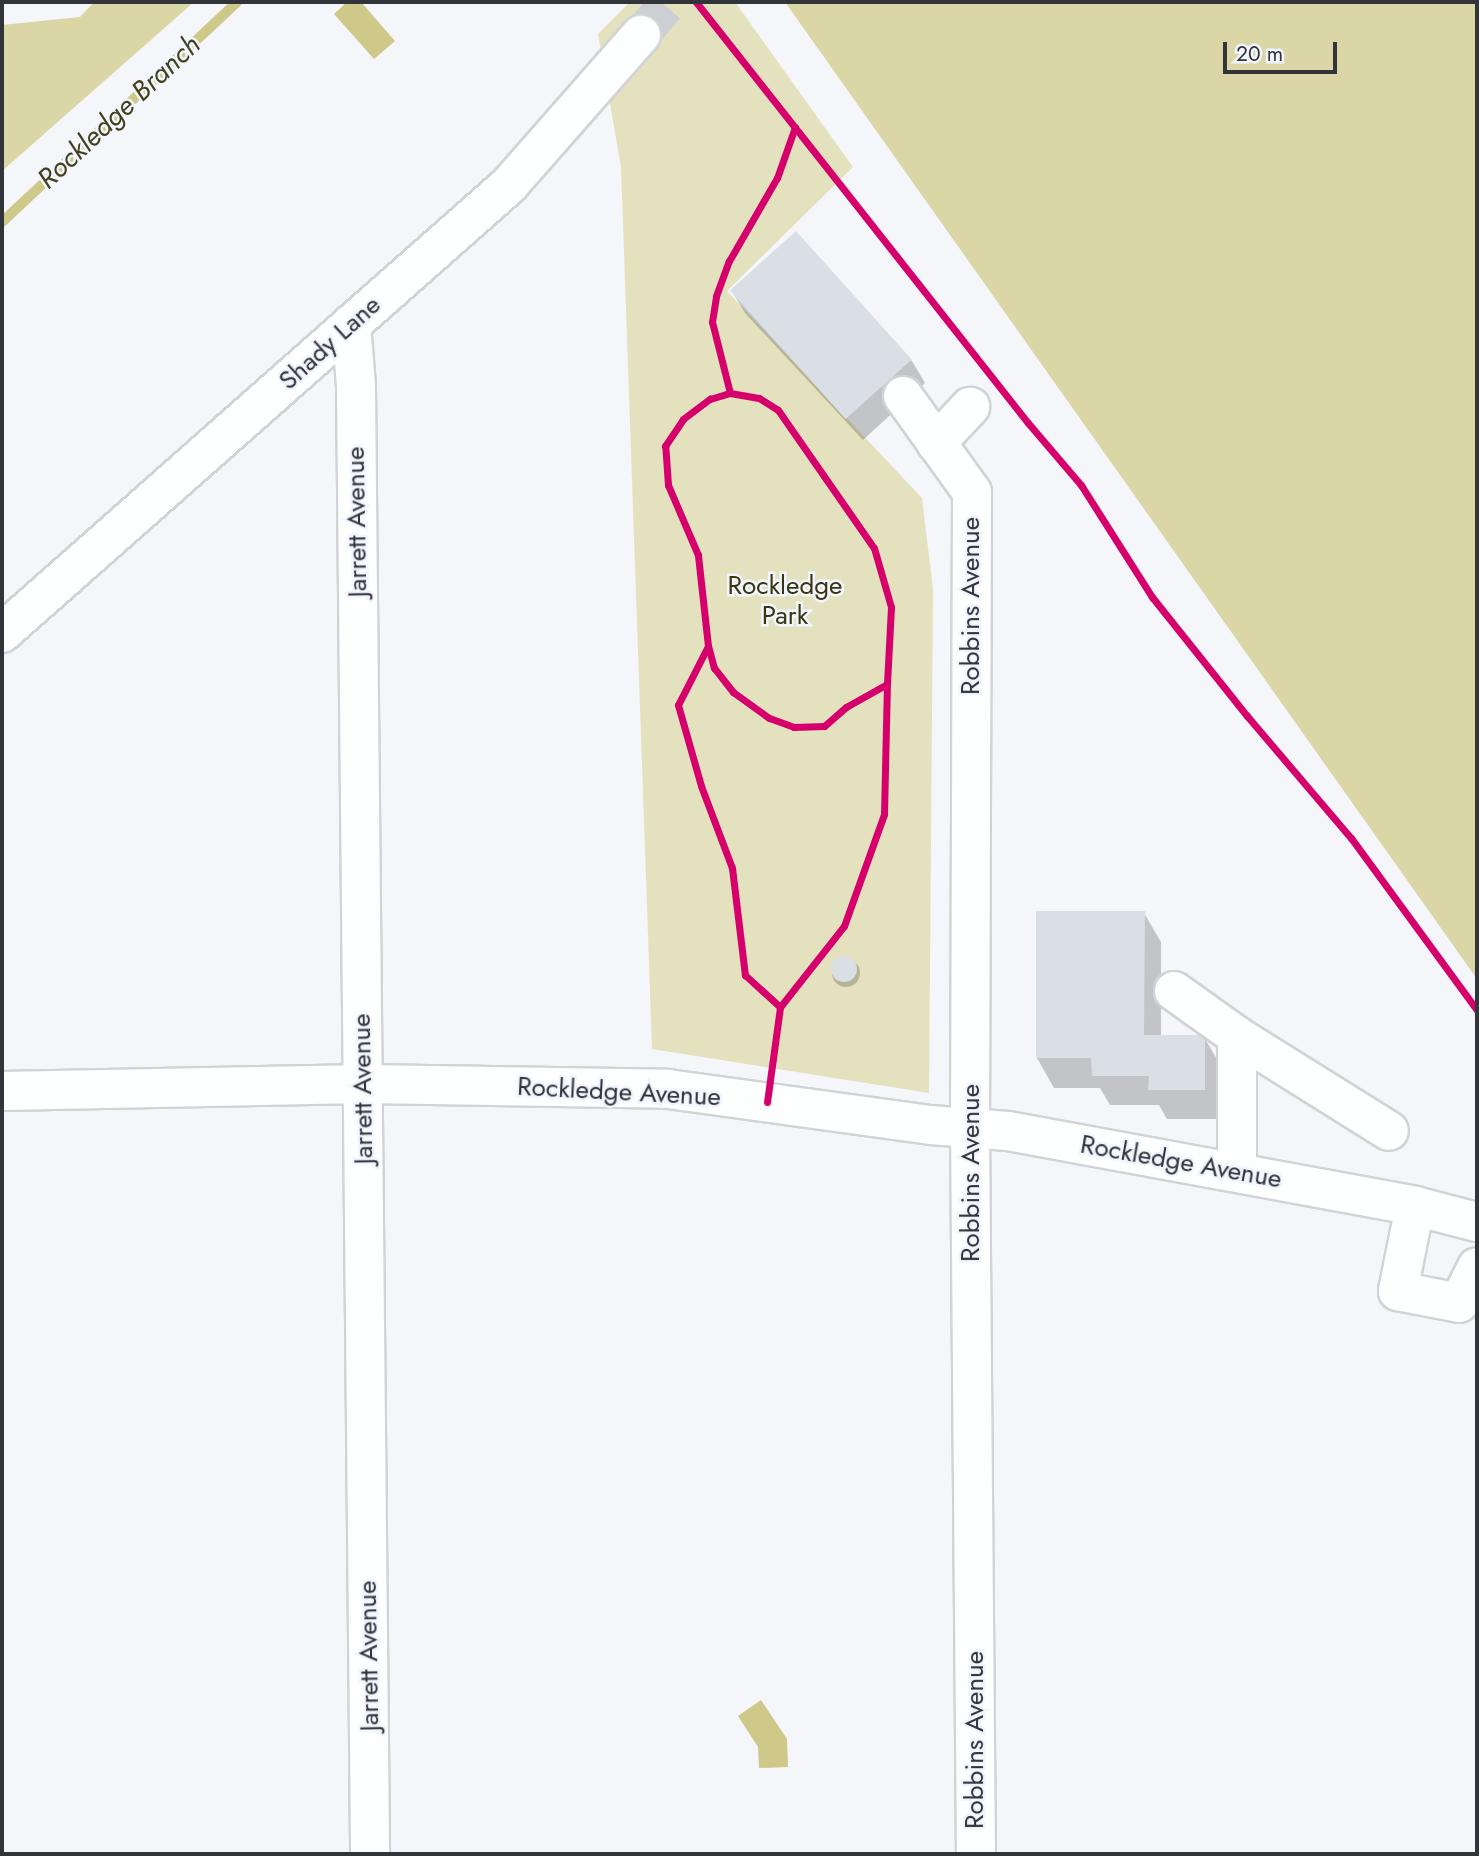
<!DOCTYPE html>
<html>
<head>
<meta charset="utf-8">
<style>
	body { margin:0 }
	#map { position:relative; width:1479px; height:1856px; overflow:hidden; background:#f4f6fa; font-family:Jost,sans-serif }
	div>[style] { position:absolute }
	.green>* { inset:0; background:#e4e1be }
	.forest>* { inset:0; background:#dad6a5 }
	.water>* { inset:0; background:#cec889 }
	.shadow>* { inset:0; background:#0003 }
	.round { border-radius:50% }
	.stream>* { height:10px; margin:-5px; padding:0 5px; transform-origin:5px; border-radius:5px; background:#cec889 }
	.building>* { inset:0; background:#dadee5; transform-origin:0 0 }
	.minor-tunnel>* { height:38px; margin-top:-19px; transform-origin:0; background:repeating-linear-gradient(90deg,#cdcfd3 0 38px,transparent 0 57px) }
	.roads { filter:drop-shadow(2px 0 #d1d3d6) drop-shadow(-2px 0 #d1d3d6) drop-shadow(0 2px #d1d3d6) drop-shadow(0 -2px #d1d3d6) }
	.minor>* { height:38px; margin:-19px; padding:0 19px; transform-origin:19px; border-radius:19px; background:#fdfefe }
	.cycleway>* { height:7px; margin:-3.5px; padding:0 3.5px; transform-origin:3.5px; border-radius:3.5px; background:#d6006c }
	span { translate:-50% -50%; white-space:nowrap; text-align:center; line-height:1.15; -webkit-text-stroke:5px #f0f5fe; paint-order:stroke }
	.street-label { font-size:26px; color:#313438 }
	.park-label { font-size:26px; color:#39350d }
	.water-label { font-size:28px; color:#444019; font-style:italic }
	.frame { position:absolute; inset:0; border:4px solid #313438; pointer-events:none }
	.scale { position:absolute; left:1223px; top:42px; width:114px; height:32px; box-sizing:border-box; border:4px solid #313438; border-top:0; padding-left:9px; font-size:21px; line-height:24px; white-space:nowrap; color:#313438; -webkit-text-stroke:5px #f0f5fe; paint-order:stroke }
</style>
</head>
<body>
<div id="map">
	<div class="green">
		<div style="clip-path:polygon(630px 2px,735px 2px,853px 167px,727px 291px,922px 498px,933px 589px,929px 1093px,652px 1049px,621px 167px,598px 34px)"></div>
	</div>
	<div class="forest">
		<div style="clip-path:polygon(94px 2px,194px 2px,2px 171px,2px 25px,80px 17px)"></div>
		<div style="clip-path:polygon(785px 2px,1477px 2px,1477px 979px)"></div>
	</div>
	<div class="water">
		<div style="clip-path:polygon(347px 2px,361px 2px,395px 41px,374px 59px,334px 14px)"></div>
		<div style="clip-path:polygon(761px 1700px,787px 1739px,788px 1767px,759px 1768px,758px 1747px,738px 1716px)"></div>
	</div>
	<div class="shadow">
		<div style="clip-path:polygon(796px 233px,912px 361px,925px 383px,863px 440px,745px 313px,732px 291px)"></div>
		<div style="clip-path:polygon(1144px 913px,1161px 942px,1161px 1037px,1204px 1037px,1221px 1066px,1221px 1119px,1167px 1119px,1159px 1105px,1110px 1105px,1100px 1088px,1054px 1088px,1037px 1058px)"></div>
		<div class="round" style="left:832px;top:959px;width:28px;height:28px"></div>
	</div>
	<div class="stream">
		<div style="left:2px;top:222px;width:322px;rotate:-43.1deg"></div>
	</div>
	<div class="building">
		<div style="left:796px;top:231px;width:173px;height:89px;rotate:48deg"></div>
		<div style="clip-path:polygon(1036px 911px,1145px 911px,1144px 1035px,1205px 1035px,1205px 1090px,1148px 1090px,1149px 1076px,1092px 1076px,1091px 1058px,1036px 1058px)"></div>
		<div class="round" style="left:831px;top:956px;width:26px;height:26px"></div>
	</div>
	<div class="minor-tunnel">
		<div style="left:641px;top:35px;width:43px;rotate:-49.7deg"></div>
	</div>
	<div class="roads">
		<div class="minor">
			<div style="left:351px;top:324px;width:62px;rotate:85.4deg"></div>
			<div style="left:356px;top:386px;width:1468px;rotate:89.45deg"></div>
			<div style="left:903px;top:396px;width:118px;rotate:54.3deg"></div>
			<div style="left:972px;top:492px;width:635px;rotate:90.18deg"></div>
			<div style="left:970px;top:1127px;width:727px;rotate:89.53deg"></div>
			<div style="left:936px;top:443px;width:50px;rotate:-46.6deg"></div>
			<div style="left:2px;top:633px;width:677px;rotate:-41.46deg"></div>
			<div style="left:509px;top:185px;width:200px;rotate:-48.7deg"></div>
			<div style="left:1174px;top:991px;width:77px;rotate:35.5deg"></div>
			<div style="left:1237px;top:1036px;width:136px;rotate:90deg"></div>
			<div style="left:1237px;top:1036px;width:179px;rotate:32deg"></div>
			<div style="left:2px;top:1091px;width:362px;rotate:-1.1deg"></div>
			<div style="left:364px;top:1084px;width:304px;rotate:0.9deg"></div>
			<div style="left:668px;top:1089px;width:265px;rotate:7.8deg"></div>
			<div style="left:931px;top:1125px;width:77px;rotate:4.5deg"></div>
			<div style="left:1008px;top:1131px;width:414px;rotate:10.4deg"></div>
			<div style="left:1415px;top:1206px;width:64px;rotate:14.5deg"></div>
			<div style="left:1415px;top:1206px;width:87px;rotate:101.3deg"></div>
			<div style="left:1398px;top:1291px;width:62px;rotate:11.1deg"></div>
			<div style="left:1459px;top:1303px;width:40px;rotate:-63.4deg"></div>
		</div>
	</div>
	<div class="cycleway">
		<div style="left:696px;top:2px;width:536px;rotate:51.74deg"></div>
		<div style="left:1028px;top:423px;width:82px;rotate:49.5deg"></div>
		<div style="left:1081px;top:485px;width:133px;rotate:57.6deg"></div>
		<div style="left:1152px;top:597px;width:152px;rotate:51.4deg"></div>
		<div style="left:1247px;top:716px;width:160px;rotate:49.6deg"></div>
		<div style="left:1351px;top:838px;width:213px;rotate:53.8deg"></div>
		<div style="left:730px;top:393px;width:73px;rotate:-104.2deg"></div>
		<div style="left:712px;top:322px;width:26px;rotate:-81deg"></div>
		<div style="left:716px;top:296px;width:37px;rotate:-70deg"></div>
		<div style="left:729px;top:261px;width:96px;rotate:-60deg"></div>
		<div style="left:777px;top:178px;width:54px;rotate:-70.6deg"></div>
		<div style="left:708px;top:646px;width:66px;rotate:117deg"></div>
		<div style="left:678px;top:705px;width:84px;rotate:74.1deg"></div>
		<div style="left:701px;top:786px;width:88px;rotate:69.3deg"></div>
		<div style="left:732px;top:868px;width:108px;rotate:83.1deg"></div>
		<div style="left:745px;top:975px;width:47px;rotate:42.4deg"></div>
		<div style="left:780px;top:1007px;width:103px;rotate:-51.7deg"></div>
		<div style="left:844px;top:926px;width:119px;rotate:-70.3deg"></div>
		<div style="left:884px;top:814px;width:130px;rotate:-88.7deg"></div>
		<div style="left:887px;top:684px;width:47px;rotate:150.7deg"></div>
		<div style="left:846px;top:707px;width:29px;rotate:139deg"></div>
		<div style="left:824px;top:726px;width:30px;rotate:178deg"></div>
		<div style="left:794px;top:727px;width:27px;rotate:-160deg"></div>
		<div style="left:769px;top:718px;width:44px;rotate:-144.2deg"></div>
		<div style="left:733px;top:692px;width:31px;rotate:-128deg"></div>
		<div style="left:714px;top:668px;width:23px;rotate:-105deg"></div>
		<div style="left:708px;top:646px;width:92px;rotate:-96.3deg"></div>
		<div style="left:698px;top:555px;width:76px;rotate:-113.2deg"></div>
		<div style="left:668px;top:485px;width:39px;rotate:-94deg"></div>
		<div style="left:665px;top:446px;width:32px;rotate:-56deg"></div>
		<div style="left:683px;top:419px;width:34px;rotate:-37deg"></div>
		<div style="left:710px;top:399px;width:21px;rotate:-17deg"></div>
		<div style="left:730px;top:393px;width:29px;rotate:10deg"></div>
		<div style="left:759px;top:398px;width:22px;rotate:32deg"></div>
		<div style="left:778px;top:410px;width:168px;rotate:55.2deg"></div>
		<div style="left:874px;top:548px;width:61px;rotate:73.9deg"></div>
		<div style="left:891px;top:607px;width:77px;rotate:93deg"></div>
		<div style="left:767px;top:1102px;width:96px;rotate:-82.2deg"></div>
	</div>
	<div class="street-label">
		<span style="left:330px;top:343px;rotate:-42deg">Shady Lane</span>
		<span style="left:357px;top:522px;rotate:-91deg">Jarrett Avenue</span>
		<span style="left:971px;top:606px;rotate:-90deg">Robbins Avenue</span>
		<span style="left:363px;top:1089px;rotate:-91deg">Jarrett Avenue</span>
		<span style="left:619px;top:1092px;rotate:3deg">Rockledge Avenue</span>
		<span style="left:1181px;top:1162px;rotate:10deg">Rockledge Avenue</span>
		<span style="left:971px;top:1173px;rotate:-90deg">Robbins Avenue</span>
		<span style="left:369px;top:1656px;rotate:-91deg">Jarrett Avenue</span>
		<span style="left:975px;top:1740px;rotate:-90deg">Robbins Avenue</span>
	</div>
	<div class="park-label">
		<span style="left:785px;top:601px">Rockledge<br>Park</span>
	</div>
	<div class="water-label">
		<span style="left:119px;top:112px;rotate:-43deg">Rockledge Branch</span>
	</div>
	<div class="frame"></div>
	<div class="scale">20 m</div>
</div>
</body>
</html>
